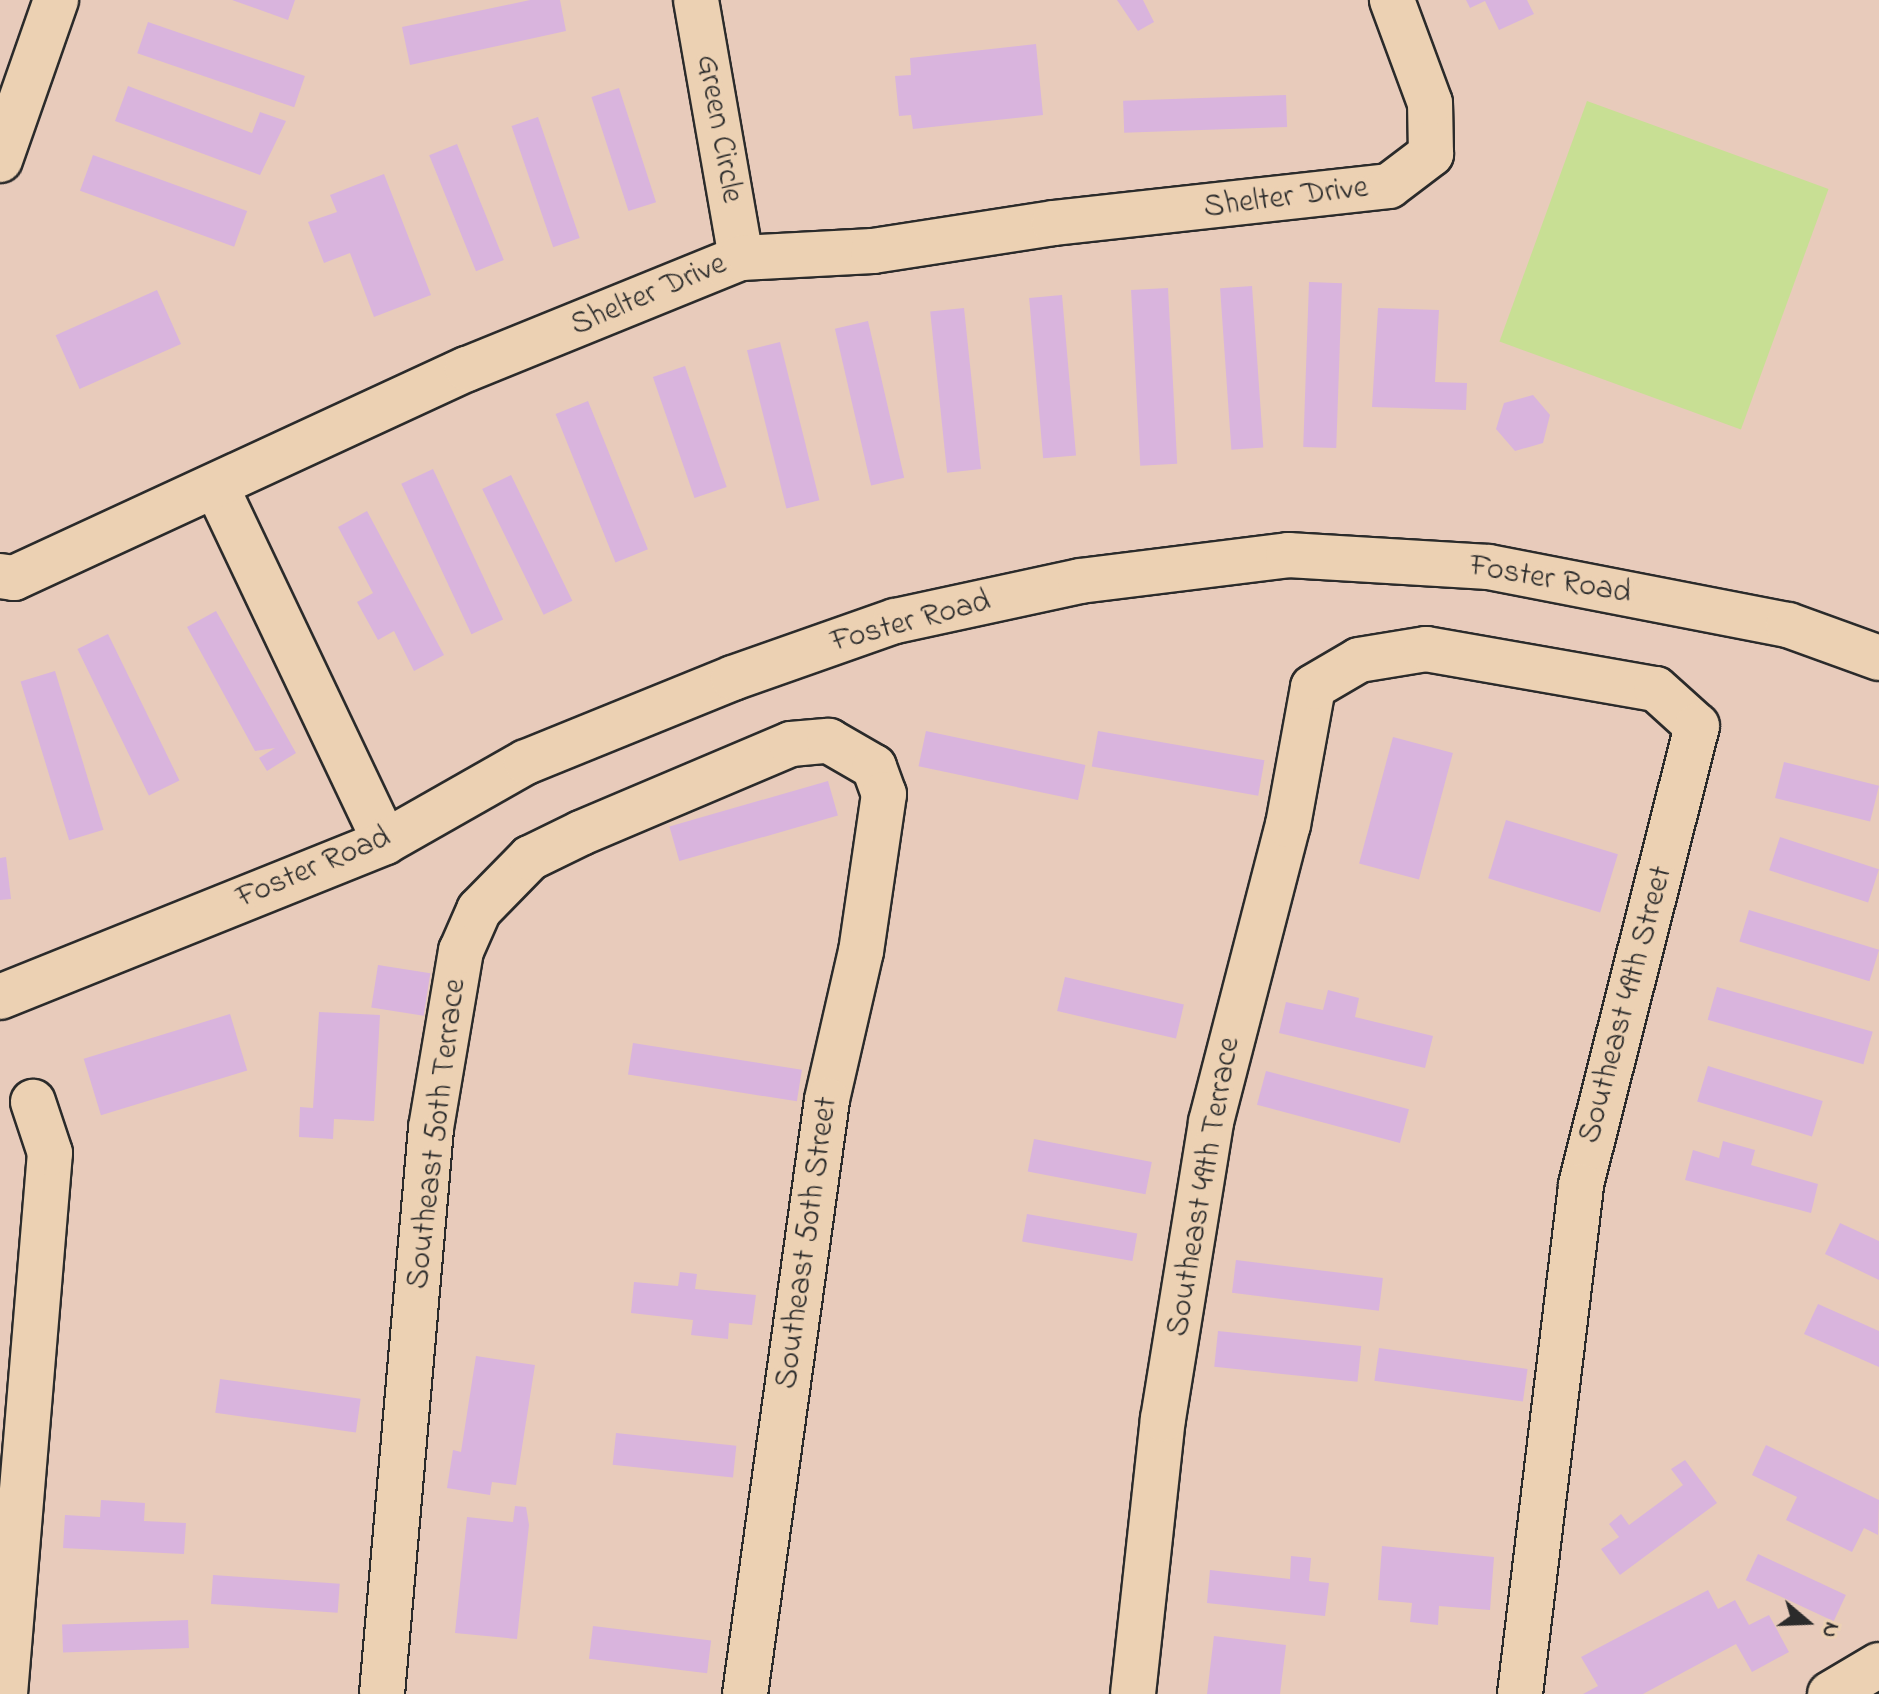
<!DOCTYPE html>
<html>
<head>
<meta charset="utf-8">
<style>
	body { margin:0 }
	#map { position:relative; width:1879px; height:1694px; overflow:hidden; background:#e8cbbb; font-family:"Indie Flower",sans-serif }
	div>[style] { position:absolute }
	.green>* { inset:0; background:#c8df94; transform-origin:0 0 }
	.building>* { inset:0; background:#d9b4dd; transform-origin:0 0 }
	.roads { filter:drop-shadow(2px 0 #2b2b2b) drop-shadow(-2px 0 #2b2b2b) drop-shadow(0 2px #2b2b2b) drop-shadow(0 -2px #2b2b2b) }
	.street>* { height:44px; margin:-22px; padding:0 22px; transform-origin:22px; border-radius:22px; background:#ecd1b3 }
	span { translate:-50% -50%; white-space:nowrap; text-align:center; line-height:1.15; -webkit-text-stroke:8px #ecd1b3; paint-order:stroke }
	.street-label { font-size:32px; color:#2b2b2b }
	.north { position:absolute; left:1767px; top:1582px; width:80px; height:80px; -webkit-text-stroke:6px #ecd1b3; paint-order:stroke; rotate:109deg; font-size:22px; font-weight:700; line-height:32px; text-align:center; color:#2b2b2b }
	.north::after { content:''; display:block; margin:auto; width:28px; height:36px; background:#2b2b2b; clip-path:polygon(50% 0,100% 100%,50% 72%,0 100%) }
</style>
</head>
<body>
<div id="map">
	<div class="green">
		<div style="left:1587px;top:101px;width:257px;height:256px;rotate:20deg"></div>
	</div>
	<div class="building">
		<div style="clip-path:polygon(232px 0,295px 0,288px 20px)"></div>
		<div style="clip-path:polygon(530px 0,560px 0,566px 31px,410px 65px,402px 27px)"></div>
		<div style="clip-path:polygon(1117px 0,1143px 0,1154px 22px,1138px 31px)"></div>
		<div style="clip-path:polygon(1466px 0,1527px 0,1534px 14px,1499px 30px,1485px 1px,1470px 8px)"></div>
		<div style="left:148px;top:22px;width:166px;height:33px;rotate:19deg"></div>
		<div style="clip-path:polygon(1036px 44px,1043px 115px,913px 129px,911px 115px,899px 116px,895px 76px,911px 75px,910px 58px)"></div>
		<div style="clip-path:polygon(128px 86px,252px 133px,260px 112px,286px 121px,260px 175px,115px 121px)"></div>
		<div style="left:619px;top:88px;width:120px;height:29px;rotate:72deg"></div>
		<div style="left:1286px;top:95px;width:32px;height:163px;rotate:88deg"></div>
		<div style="left:538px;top:117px;width:128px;height:28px;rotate:71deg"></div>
		<div style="left:457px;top:144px;width:125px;height:30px;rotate:68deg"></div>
		<div style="left:93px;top:155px;width:164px;height:38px;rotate:20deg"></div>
		<div style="clip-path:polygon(384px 174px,431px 295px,374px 317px,350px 253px,324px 263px,308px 222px,337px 212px,330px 195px)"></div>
		<div style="left:1309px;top:282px;width:33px;height:165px;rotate:2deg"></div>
		<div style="left:1252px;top:286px;width:162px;height:32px;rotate:86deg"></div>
		<div style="left:1168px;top:288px;width:176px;height:37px;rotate:87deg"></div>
		<div style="left:157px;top:290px;width:59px;height:111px;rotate:66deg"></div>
		<div style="left:1062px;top:295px;width:161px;height:33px;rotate:85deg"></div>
		<div style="left:964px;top:308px;width:162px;height:34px;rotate:84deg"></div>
		<div style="clip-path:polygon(1378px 308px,1439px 310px,1435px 382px,1467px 383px,1466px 410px,1372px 407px)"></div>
		<div style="left:868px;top:321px;width:161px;height:34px;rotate:77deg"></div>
		<div style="left:780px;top:342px;width:163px;height:34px;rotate:76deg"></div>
		<div style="left:685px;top:366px;width:128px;height:34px;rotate:71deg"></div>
		<div style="clip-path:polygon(1533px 395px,1550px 415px,1543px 443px,1515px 451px,1496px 429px,1504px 403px)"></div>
		<div style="left:588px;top:401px;width:160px;height:35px;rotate:68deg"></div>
		<div style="left:433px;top:469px;width:166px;height:35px;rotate:65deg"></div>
		<div style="left:511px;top:475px;width:140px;height:32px;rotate:64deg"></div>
		<div style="clip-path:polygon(367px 511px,444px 655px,414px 671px,394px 631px,378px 640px,357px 602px,373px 593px,338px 527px)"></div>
		<div style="clip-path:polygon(216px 611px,296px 753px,267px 771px,259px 758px,275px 748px,255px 751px,187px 627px)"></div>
		<div style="left:108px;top:634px;width:163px;height:34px;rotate:64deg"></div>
		<div style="left:55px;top:671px;width:166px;height:36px;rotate:73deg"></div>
		<div style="left:926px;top:731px;width:163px;height:36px;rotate:12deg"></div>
		<div style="left:1098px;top:731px;width:169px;height:36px;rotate:10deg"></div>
		<div style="left:1393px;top:737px;width:62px;height:131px;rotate:15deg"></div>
		<div style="left:1784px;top:762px;width:98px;height:37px;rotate:14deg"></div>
		<div style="left:828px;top:781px;width:36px;height:165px;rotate:74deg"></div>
		<div style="left:1506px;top:820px;width:117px;height:61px;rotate:17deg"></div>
		<div style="left:1780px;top:837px;width:104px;height:35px;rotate:18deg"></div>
		<div style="clip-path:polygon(6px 857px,11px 899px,0 900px,0 858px)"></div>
		<div style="left:1749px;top:910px;width:136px;height:33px;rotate:17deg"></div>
		<div style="left:378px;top:965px;width:53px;height:43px;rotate:9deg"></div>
		<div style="left:1065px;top:977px;width:122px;height:35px;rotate:13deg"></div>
		<div style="left:1717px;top:987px;width:162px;height:34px;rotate:16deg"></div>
		<div style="clip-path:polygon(1328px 990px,1359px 998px,1355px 1017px,1433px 1036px,1425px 1068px,1279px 1033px,1286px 1002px,1323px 1010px)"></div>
		<div style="clip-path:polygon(319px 1012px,380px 1015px,374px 1121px,334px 1119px,333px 1139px,299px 1137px,300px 1107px,313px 1108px)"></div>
		<div style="left:230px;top:1014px;width:59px;height:153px;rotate:73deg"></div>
		<div style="left:633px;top:1043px;width:171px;height:32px;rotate:9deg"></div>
		<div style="left:1708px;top:1066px;width:120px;height:37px;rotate:17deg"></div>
		<div style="left:1266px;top:1071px;width:148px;height:35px;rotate:15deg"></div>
		<div style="left:1034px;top:1139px;width:120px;height:33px;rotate:11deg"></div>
		<div style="clip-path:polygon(1723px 1141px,1755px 1150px,1751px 1165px,1818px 1184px,1811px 1213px,1685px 1180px,1693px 1150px,1719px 1158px)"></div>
		<div style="left:1027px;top:1214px;width:112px;height:28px;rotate:10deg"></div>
		<div style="clip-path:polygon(1840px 1223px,1879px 1241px,1879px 1280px,1825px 1254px)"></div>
		<div style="left:1236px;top:1260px;width:148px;height:33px;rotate:7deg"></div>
		<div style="clip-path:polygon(680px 1272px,697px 1274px,695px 1289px,756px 1295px,752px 1325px,729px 1323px,728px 1339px,691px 1335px,693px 1320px,631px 1313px,634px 1282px,678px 1286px)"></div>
		<div style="clip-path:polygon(1818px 1304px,1879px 1331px,1879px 1367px,1804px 1334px)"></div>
		<div style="left:1218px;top:1331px;width:144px;height:36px;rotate:6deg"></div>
		<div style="left:1379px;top:1348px;width:150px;height:33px;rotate:8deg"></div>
		<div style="clip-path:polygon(476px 1356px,535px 1365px,516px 1485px,492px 1482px,490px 1495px,447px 1488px,453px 1450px,461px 1452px)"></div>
		<div style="left:220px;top:1379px;width:142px;height:34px;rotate:8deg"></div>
		<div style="left:616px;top:1433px;width:121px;height:32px;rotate:6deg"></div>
		<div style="clip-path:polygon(1766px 1445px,1879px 1500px,1878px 1535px,1864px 1528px,1852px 1552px,1786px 1520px,1797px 1497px,1752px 1475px)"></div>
		<div style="clip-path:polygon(1685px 1460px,1717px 1503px,1620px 1575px,1601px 1549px,1619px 1537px,1609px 1524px,1621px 1514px,1629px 1525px,1683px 1485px,1671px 1469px)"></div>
		<div style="clip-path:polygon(101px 1500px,145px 1503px,144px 1521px,186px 1523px,184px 1554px,63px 1548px,65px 1515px,100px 1517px)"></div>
		<div style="clip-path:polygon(515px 1506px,526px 1507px,529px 1525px,517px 1639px,455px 1633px,467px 1517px,513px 1522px)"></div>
		<div style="clip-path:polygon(1382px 1546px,1494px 1557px,1490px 1610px,1439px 1606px,1438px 1625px,1410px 1622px,1412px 1603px,1378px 1600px)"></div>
		<div style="left:1758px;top:1554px;width:97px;height:29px;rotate:25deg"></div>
		<div style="clip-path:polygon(1291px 1556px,1311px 1558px,1309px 1581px,1329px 1583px,1325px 1616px,1207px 1603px,1210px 1570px,1290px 1579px)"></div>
		<div style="left:213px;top:1575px;width:127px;height:29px;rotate:4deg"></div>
		<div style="clip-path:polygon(1708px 1590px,1718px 1609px,1735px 1600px,1749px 1625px,1769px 1615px,1789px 1652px,1752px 1672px,1736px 1644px,1643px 1694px,1583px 1694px,1598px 1686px,1581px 1657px)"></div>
		<div style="left:188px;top:1620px;width:28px;height:126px;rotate:88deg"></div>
		<div style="left:593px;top:1626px;width:119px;height:33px;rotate:7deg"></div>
		<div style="clip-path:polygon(1214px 1636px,1286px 1645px,1280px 1694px,1207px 1694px)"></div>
	</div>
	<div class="roads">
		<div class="street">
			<div style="left:696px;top:0;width:262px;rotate:80.1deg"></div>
			<div style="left:0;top:160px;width:170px;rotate:-70.7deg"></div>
			<div style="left:216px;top:486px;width:394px;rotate:64.6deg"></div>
			<div style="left:0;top:576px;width:14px;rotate:8deg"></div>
			<div style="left:14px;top:578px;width:499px;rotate:-24.8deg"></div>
			<div style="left:467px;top:369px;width:296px;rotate:-22.1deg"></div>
			<div style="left:741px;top:258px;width:132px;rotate:-3deg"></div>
			<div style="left:873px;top:251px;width:183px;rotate:-8.8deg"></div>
			<div style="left:1054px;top:223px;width:337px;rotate:-6.3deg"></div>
			<div style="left:1389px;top:186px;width:53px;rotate:-37.3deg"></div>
			<div style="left:1431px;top:154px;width:51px;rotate:-91.1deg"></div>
			<div style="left:1430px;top:103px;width:110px;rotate:-110.3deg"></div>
			<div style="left:0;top:997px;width:415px;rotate:-21.9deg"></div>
			<div style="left:385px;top:842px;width:162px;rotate:-29.6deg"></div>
			<div style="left:526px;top:762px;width:223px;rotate:-22.1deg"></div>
			<div style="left:733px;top:678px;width:172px;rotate:-19.4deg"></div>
			<div style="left:895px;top:621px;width:189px;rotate:-12.2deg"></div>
			<div style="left:1080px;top:581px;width:210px;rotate:-7.1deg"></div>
			<div style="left:1288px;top:555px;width:201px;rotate:3.4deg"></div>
			<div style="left:1489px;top:567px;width:305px;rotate:11deg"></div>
			<div style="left:1788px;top:625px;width:97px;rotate:19.9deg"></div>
			<div style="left:5px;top:1694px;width:543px;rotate:-85.25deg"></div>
			<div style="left:50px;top:1153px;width:54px;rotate:-108.4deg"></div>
			<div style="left:382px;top:1694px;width:568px;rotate:-85.05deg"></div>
			<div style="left:431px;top:1128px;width:180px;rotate:-80.4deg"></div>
			<div style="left:461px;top:951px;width:45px;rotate:-66.3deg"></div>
			<div style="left:479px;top:910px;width:73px;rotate:-45.6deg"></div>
			<div style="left:530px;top:858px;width:57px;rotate:-26.1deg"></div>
			<div style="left:581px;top:833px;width:228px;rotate:-23deg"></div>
			<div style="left:791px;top:744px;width:38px;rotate:-5deg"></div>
			<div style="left:829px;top:741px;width:52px;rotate:30deg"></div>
			<div style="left:874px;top:767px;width:29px;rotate:70deg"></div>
			<div style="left:884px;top:794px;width:159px;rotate:98.3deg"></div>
			<div style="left:861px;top:951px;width:153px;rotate:102.9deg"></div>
			<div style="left:827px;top:1100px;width:600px;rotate:97.86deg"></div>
			<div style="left:1133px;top:1694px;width:277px;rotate:-83.8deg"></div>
			<div style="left:1163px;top:1419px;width:301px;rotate:-80.8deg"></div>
			<div style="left:1211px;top:1122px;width:307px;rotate:-75.5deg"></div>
			<div style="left:1288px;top:825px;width:140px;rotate:-79.7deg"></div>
			<div style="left:1313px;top:687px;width:53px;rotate:-30.4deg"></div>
			<div style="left:1359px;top:660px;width:68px;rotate:-9.3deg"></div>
			<div style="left:1426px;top:649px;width:233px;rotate:9.9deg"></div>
			<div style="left:1656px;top:689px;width:55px;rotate:42.1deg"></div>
			<div style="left:1697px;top:726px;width:474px;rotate:104.2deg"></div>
			<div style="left:1581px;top:1186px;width:512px;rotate:96.85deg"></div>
			<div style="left:1830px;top:1694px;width:57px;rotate:-30.6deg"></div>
		</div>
	</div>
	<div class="street-label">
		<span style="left:718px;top:129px;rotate:80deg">Green Circle</span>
		<span style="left:1286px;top:199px;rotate:-7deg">Shelter Drive</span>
		<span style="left:649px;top:296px;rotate:-23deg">Shelter Drive</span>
		<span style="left:1550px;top:581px;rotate:10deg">Foster Road</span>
		<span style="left:911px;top:623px;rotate:-15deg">Foster Road</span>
		<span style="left:314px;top:869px;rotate:-23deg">Foster Road</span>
		<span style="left:1627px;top:1005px;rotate:-75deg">Southeast 49th Street</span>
		<span style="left:438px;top:1134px;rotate:-83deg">Southeast 50th Terrace</span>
		<span style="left:1205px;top:1187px;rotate:-80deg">Southeast 49th Terrace</span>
		<span style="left:808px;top:1243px;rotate:-82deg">Southeast 50th Street</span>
	</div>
	<div class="north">N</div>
</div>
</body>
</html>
